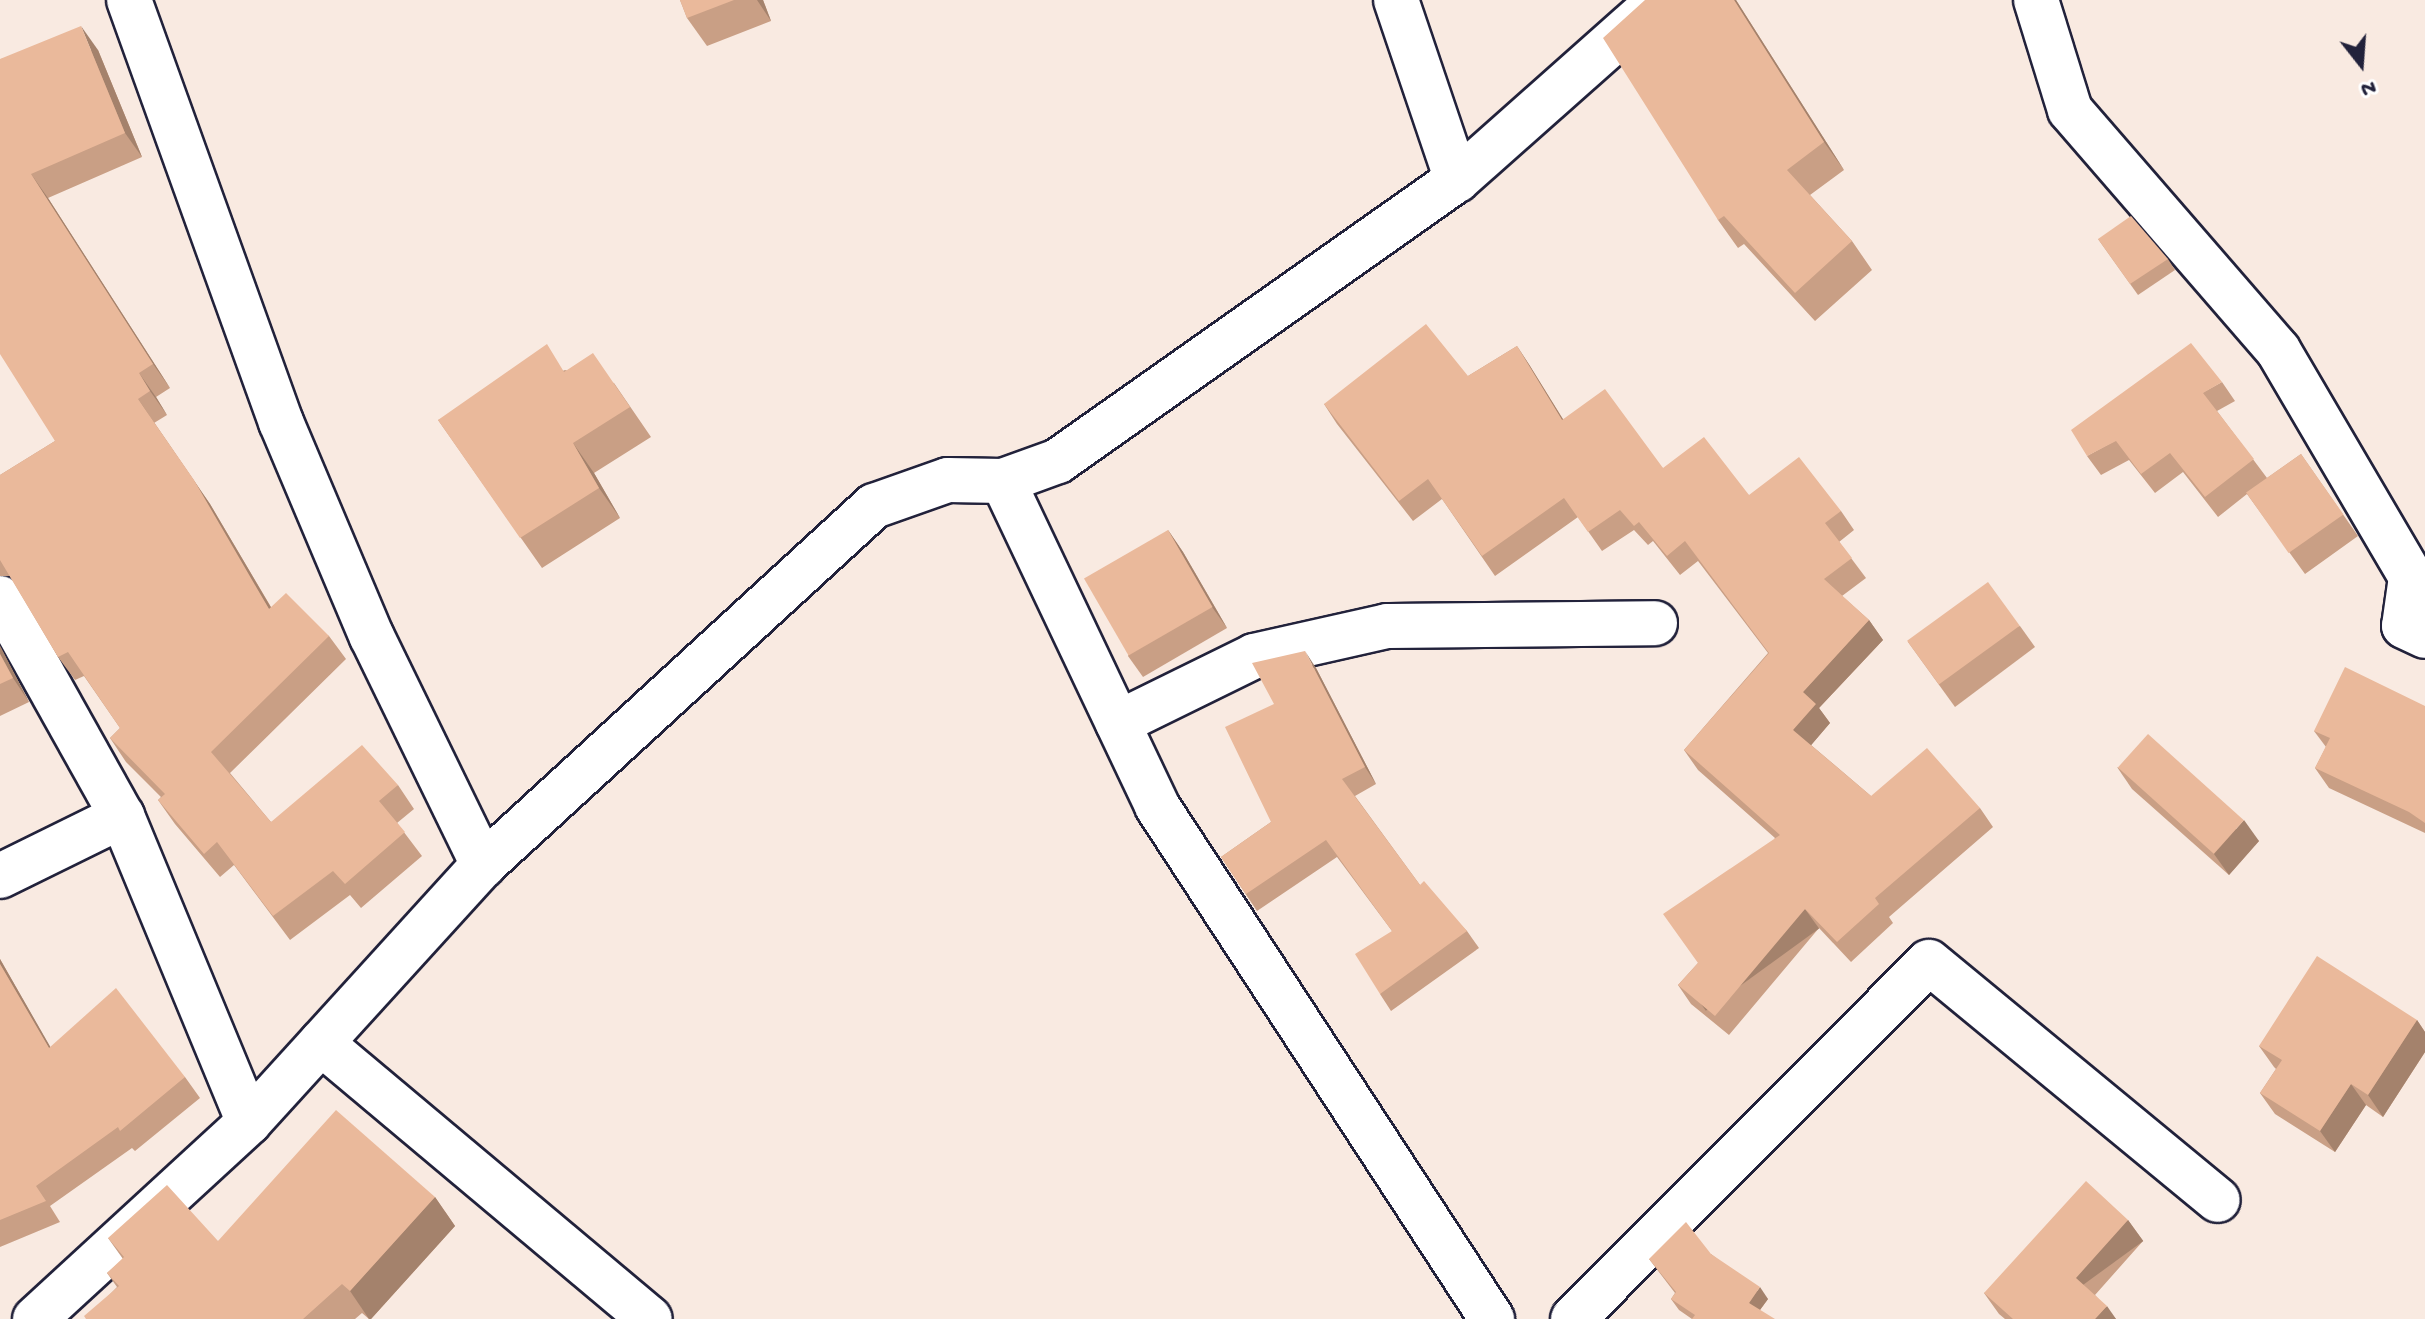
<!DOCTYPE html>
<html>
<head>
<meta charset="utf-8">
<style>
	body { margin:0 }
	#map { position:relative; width:2425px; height:1319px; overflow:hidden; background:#f9eae1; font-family:"Gochi Hand",sans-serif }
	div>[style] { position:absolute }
	.roads { filter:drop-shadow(2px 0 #22223b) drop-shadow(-2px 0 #22223b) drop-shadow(0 2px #22223b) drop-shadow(0 -2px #22223b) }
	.minor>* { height:44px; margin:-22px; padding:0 22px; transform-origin:22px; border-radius:22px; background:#fff }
	.wall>* { inset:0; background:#c99f85 }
	.shaded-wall>* { inset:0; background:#a4826c; transform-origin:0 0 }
	.building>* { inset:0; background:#eab99b; transform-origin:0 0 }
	span { translate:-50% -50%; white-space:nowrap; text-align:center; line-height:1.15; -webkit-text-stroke:6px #fff; paint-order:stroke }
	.north { position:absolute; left:2321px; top:24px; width:80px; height:80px; -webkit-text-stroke:6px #fff; paint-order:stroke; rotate:163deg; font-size:22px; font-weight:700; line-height:32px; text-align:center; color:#22223b }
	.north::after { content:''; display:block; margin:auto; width:28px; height:36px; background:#22223b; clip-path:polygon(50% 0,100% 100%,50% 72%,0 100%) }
</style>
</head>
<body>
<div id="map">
	<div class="roads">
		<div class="minor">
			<div style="left:129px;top:0;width:449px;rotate:70.2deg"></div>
			<div style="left:281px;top:422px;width:233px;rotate:67.1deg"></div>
			<div style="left:372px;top:637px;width:254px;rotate:64deg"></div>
			<div style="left:1396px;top:0;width:190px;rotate:71.3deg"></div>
			<div style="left:2036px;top:0;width:115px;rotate:72.8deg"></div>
			<div style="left:2070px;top:110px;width:318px;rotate:49.1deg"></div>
			<div style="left:2278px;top:350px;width:263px;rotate:59.6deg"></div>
			<div style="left:2411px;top:577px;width:49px;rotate:98.1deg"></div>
			<div style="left:2404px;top:626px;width:23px;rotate:25deg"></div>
			<div style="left:1003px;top:481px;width:360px;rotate:64.6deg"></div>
			<div style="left:1157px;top:806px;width:613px;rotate:56.85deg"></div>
			<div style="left:0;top:598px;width:250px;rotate:60.8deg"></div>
			<div style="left:122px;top:816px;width:331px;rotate:67.5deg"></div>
			<div style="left:1118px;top:723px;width:152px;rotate:-26.2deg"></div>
			<div style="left:1254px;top:656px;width:136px;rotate:-12.7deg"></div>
			<div style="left:1387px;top:626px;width:268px;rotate:-0.6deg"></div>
			<div style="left:0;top:876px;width:136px;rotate:-26.2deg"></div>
			<div style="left:321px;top:1043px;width:429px;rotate:40deg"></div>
			<div style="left:35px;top:1319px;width:291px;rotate:-42.6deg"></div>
			<div style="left:249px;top:1122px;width:348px;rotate:-47.7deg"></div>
			<div style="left:483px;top:865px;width:531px;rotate:-42.56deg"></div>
			<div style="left:874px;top:506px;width:78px;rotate:-19.4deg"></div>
			<div style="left:948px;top:480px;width:55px;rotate:1deg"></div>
			<div style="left:1003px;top:481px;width:59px;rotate:-20deg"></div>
			<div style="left:1058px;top:461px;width:488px;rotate:-35.2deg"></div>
			<div style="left:1457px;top:180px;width:271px;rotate:-41.6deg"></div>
			<div style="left:1573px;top:1319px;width:504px;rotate:-45.08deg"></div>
			<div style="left:1929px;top:962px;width:374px;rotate:39.5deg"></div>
		</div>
	</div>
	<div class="wall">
		<div style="clip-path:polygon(680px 0,763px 0,771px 21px,707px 46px,687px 18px)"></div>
		<div style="clip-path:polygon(1645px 0,1736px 0,1844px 170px,1810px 195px,1852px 241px,1872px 270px,1815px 321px,1744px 244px,1738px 248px,1718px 220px)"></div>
		<div style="clip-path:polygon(98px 50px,142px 157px,48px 198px,170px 388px,156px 397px,167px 415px,154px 423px,210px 504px,271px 607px,329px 636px,346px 659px,230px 773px,271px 822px,398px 785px,414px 809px,397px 823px,422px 856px,361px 908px,350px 895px,290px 940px,234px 865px,220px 877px,175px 824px,158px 800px,161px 797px,126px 762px,110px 738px,120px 728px,84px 676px,75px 680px,58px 657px,10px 576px,0 576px,0 475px,55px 441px,0 59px)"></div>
		<div style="clip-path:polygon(2098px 239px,2168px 259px,2175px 270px,2138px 295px)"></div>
		<div style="clip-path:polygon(1517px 346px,1530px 366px,1563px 419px,1663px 468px,1749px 495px,1841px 511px,1854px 530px,1839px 542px,1866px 578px,1842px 596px,1869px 620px,1883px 640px,1819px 708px,1830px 723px,1811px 745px,1871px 796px,1980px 808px,1993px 827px,1889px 917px,1893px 923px,1851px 962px,1819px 928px,1729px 1035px,1691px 1004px,1678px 985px,1698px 963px,1775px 838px,1698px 770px,1684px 750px,1768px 653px,1698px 561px,1680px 575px,1653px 541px,1648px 545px,1634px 530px,1602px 551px,1578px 517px,1495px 576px,1442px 499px,1413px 521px,1337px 424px,1324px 404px,1468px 376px)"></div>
		<div style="clip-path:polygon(565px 370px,614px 383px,651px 437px,594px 473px,620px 518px,542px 568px,438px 420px)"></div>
		<div style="clip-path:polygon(2222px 382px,2235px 401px,2217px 411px,2267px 478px,2301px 454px,2358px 536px,2305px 574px,2247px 494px,2218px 517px,2183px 472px,2155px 493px,2129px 460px,2101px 475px,2087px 456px)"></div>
		<div style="clip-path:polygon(1168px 530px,1183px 552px,1227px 628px,1143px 677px,1128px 656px)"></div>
		<div style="clip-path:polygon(2020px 626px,2035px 647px,1955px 707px,1908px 642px)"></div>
		<div style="clip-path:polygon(0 646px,29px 702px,0 716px)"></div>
		<div style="clip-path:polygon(1316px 668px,1376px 784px,1355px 796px,1420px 885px,1467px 931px,1479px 948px,1391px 1011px,1380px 994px,1392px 931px,1337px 857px,1257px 911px,1221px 857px,1271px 822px,1274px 704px)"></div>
		<div style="clip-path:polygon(2425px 706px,2425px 833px,2329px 788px,2315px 768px,2326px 747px,2314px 731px)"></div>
		<div style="clip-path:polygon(2117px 767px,2259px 841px,2229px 875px,2132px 789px)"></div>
		<div style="clip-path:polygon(0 959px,50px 1047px,185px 1077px,200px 1098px,135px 1151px,132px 1148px,50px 1206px,60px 1222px,0 1247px)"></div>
		<div style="clip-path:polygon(2417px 1020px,2425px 1032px,2425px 1052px,2383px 1117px,2366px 1105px,2335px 1152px,2275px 1114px,2260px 1093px,2276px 1069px,2274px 1067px,2259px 1046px)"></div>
		<div style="clip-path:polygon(435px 1197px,455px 1226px,371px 1319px,369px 1319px,362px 1313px,355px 1319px,86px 1319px,117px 1287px,107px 1273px,123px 1259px,108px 1238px,218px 1241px)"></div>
		<div style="clip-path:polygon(2128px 1220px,2143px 1241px,2095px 1295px,2116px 1319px,2005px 1319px,1999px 1314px,1984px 1293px)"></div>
		<div style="clip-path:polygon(1711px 1254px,1768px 1299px,1760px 1310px,1692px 1319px,1679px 1310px,1671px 1299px,1675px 1293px,1649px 1259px)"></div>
	</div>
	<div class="shaded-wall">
		<div style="clip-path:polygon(757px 0,763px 0,771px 21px)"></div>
		<div style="clip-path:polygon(1734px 0,1736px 0,1844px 170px,1824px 142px)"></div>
		<div style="clip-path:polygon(81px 26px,98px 50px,142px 157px,125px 133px)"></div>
		<div style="clip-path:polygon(31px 174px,48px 198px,170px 388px,153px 364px)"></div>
		<div style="clip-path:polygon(1517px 346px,1530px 366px,1575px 439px,1562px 420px)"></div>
		<div style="clip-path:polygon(139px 373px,156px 397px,167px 415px,150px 391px)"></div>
		<div style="clip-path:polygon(138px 399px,210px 504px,286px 633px,269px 609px)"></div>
		<div style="clip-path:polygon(573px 443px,594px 473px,620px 518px,599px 488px)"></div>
		<div style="clip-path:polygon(1168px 530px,1183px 552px,1227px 628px,1212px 607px)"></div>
		<div style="clip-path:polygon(1869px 620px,1883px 640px,1819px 708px,1830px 723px,1807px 750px,1793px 730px,1803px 692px)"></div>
		<div style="clip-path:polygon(0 646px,29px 702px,13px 678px,0 654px)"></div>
		<div style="clip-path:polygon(1305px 651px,1316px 668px,1376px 784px,1365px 767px)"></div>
		<div style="clip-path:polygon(2244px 820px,2259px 841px,2229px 875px,2214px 854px)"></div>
		<div style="left:1805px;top:909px;width:24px;height:140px;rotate:54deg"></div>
		<div style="clip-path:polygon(0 959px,63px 1069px,49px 1048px,0 964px)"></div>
		<div style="clip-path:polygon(2417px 1020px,2425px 1032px,2425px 1052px,2383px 1117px,2368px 1095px)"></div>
		<div style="clip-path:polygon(2351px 1084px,2366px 1105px,2335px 1152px,2320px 1131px)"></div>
		<div style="clip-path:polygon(435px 1197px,455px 1226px,371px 1319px,369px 1319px,350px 1291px)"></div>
		<div style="left:2128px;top:1220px;width:26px;height:78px;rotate:54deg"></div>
		<div style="clip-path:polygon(1760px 1287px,1768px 1299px,1757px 1314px,1749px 1303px)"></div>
		<div style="clip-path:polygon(2107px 1306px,2116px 1319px,2095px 1319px)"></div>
	</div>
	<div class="building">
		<div style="clip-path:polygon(680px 0,734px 0,687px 18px)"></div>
		<div style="clip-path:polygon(1645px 0,1734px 0,1824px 142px,1787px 170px,1852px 241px,1795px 293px,1724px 216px,1718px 220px,1603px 38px)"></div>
		<div style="clip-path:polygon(81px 26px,125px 133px,31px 174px,153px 364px,139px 373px,150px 391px,138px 399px,194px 480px,269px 609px,286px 593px,329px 636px,211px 752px,271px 822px,362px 745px,398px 785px,379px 801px,405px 832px,345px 884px,333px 871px,273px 916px,217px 842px,204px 854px,158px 800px,165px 794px,110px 738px,120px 728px,68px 652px,58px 657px,0 560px,0 475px,55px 441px,0 354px,0 59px)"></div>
		<div style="clip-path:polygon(2131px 216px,2168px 259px,2130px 284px,2098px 239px)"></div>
		<div style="clip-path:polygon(1426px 324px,1468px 376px,1517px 346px,1562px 420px,1605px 389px,1663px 468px,1704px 437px,1749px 495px,1799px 457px,1841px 511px,1825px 523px,1852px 558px,1824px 579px,1869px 620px,1803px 692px,1816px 704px,1793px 730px,1871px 796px,1927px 748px,1980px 808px,1875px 898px,1879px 904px,1837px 942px,1805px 909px,1715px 1016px,1678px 985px,1698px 963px,1663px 914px,1780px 835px,1684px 750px,1769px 653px,1685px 541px,1667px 556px,1639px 522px,1634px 526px,1620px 510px,1588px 532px,1564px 498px,1482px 556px,1428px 479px,1399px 501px,1324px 404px)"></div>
		<div style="clip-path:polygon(2191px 343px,2222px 382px,2203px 393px,2254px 459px,2205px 497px,2170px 453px,2141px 474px,2116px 441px,2087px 456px,2071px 430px)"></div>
		<div style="clip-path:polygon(547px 344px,564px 372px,593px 353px,630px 407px,573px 443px,599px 488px,520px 538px,438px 420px)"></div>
		<div style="left:2301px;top:454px;width:74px;height:67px;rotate:55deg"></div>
		<div style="left:1168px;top:530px;width:89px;height:97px;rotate:60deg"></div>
		<div style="left:1988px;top:582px;width:54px;height:100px;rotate:54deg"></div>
		<div style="clip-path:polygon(1305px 651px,1365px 767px,1342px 779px,1420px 885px,1424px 881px,1467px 931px,1380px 994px,1355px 954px,1392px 931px,1326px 840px,1246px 894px,1221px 857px,1271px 822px,1225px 727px,1274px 704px,1252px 663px)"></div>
		<div style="clip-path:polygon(0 654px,13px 678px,0 684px)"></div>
		<div style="clip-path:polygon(2345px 667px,2425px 706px,2425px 823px,2409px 812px,2315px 768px,2330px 738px,2314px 731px)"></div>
		<div style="left:2148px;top:734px;width:129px;height:45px;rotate:42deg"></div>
		<div style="clip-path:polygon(2317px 956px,2417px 1020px,2368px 1095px,2351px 1084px,2320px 1131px,2260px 1093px,2282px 1060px,2259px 1046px)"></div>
		<div style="clip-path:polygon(0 964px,49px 1048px,116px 988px,185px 1077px,120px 1131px,118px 1127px,36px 1186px,46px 1201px,0 1220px)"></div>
		<div style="clip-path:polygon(336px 1110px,435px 1197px,350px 1291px,342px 1284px,303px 1319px,86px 1319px,84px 1316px,119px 1286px,107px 1273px,124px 1257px,108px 1238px,167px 1185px,218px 1241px)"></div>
		<div style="clip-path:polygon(2086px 1181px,2128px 1220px,2076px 1278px,2107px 1306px,2095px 1319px,2013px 1319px,1984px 1293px)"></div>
		<div style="clip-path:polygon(1686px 1222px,1711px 1254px,1760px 1287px,1749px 1303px,1775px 1319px,1692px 1319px,1695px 1315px,1671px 1299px,1676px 1292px,1649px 1259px)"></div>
	</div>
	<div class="north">N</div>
</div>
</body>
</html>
